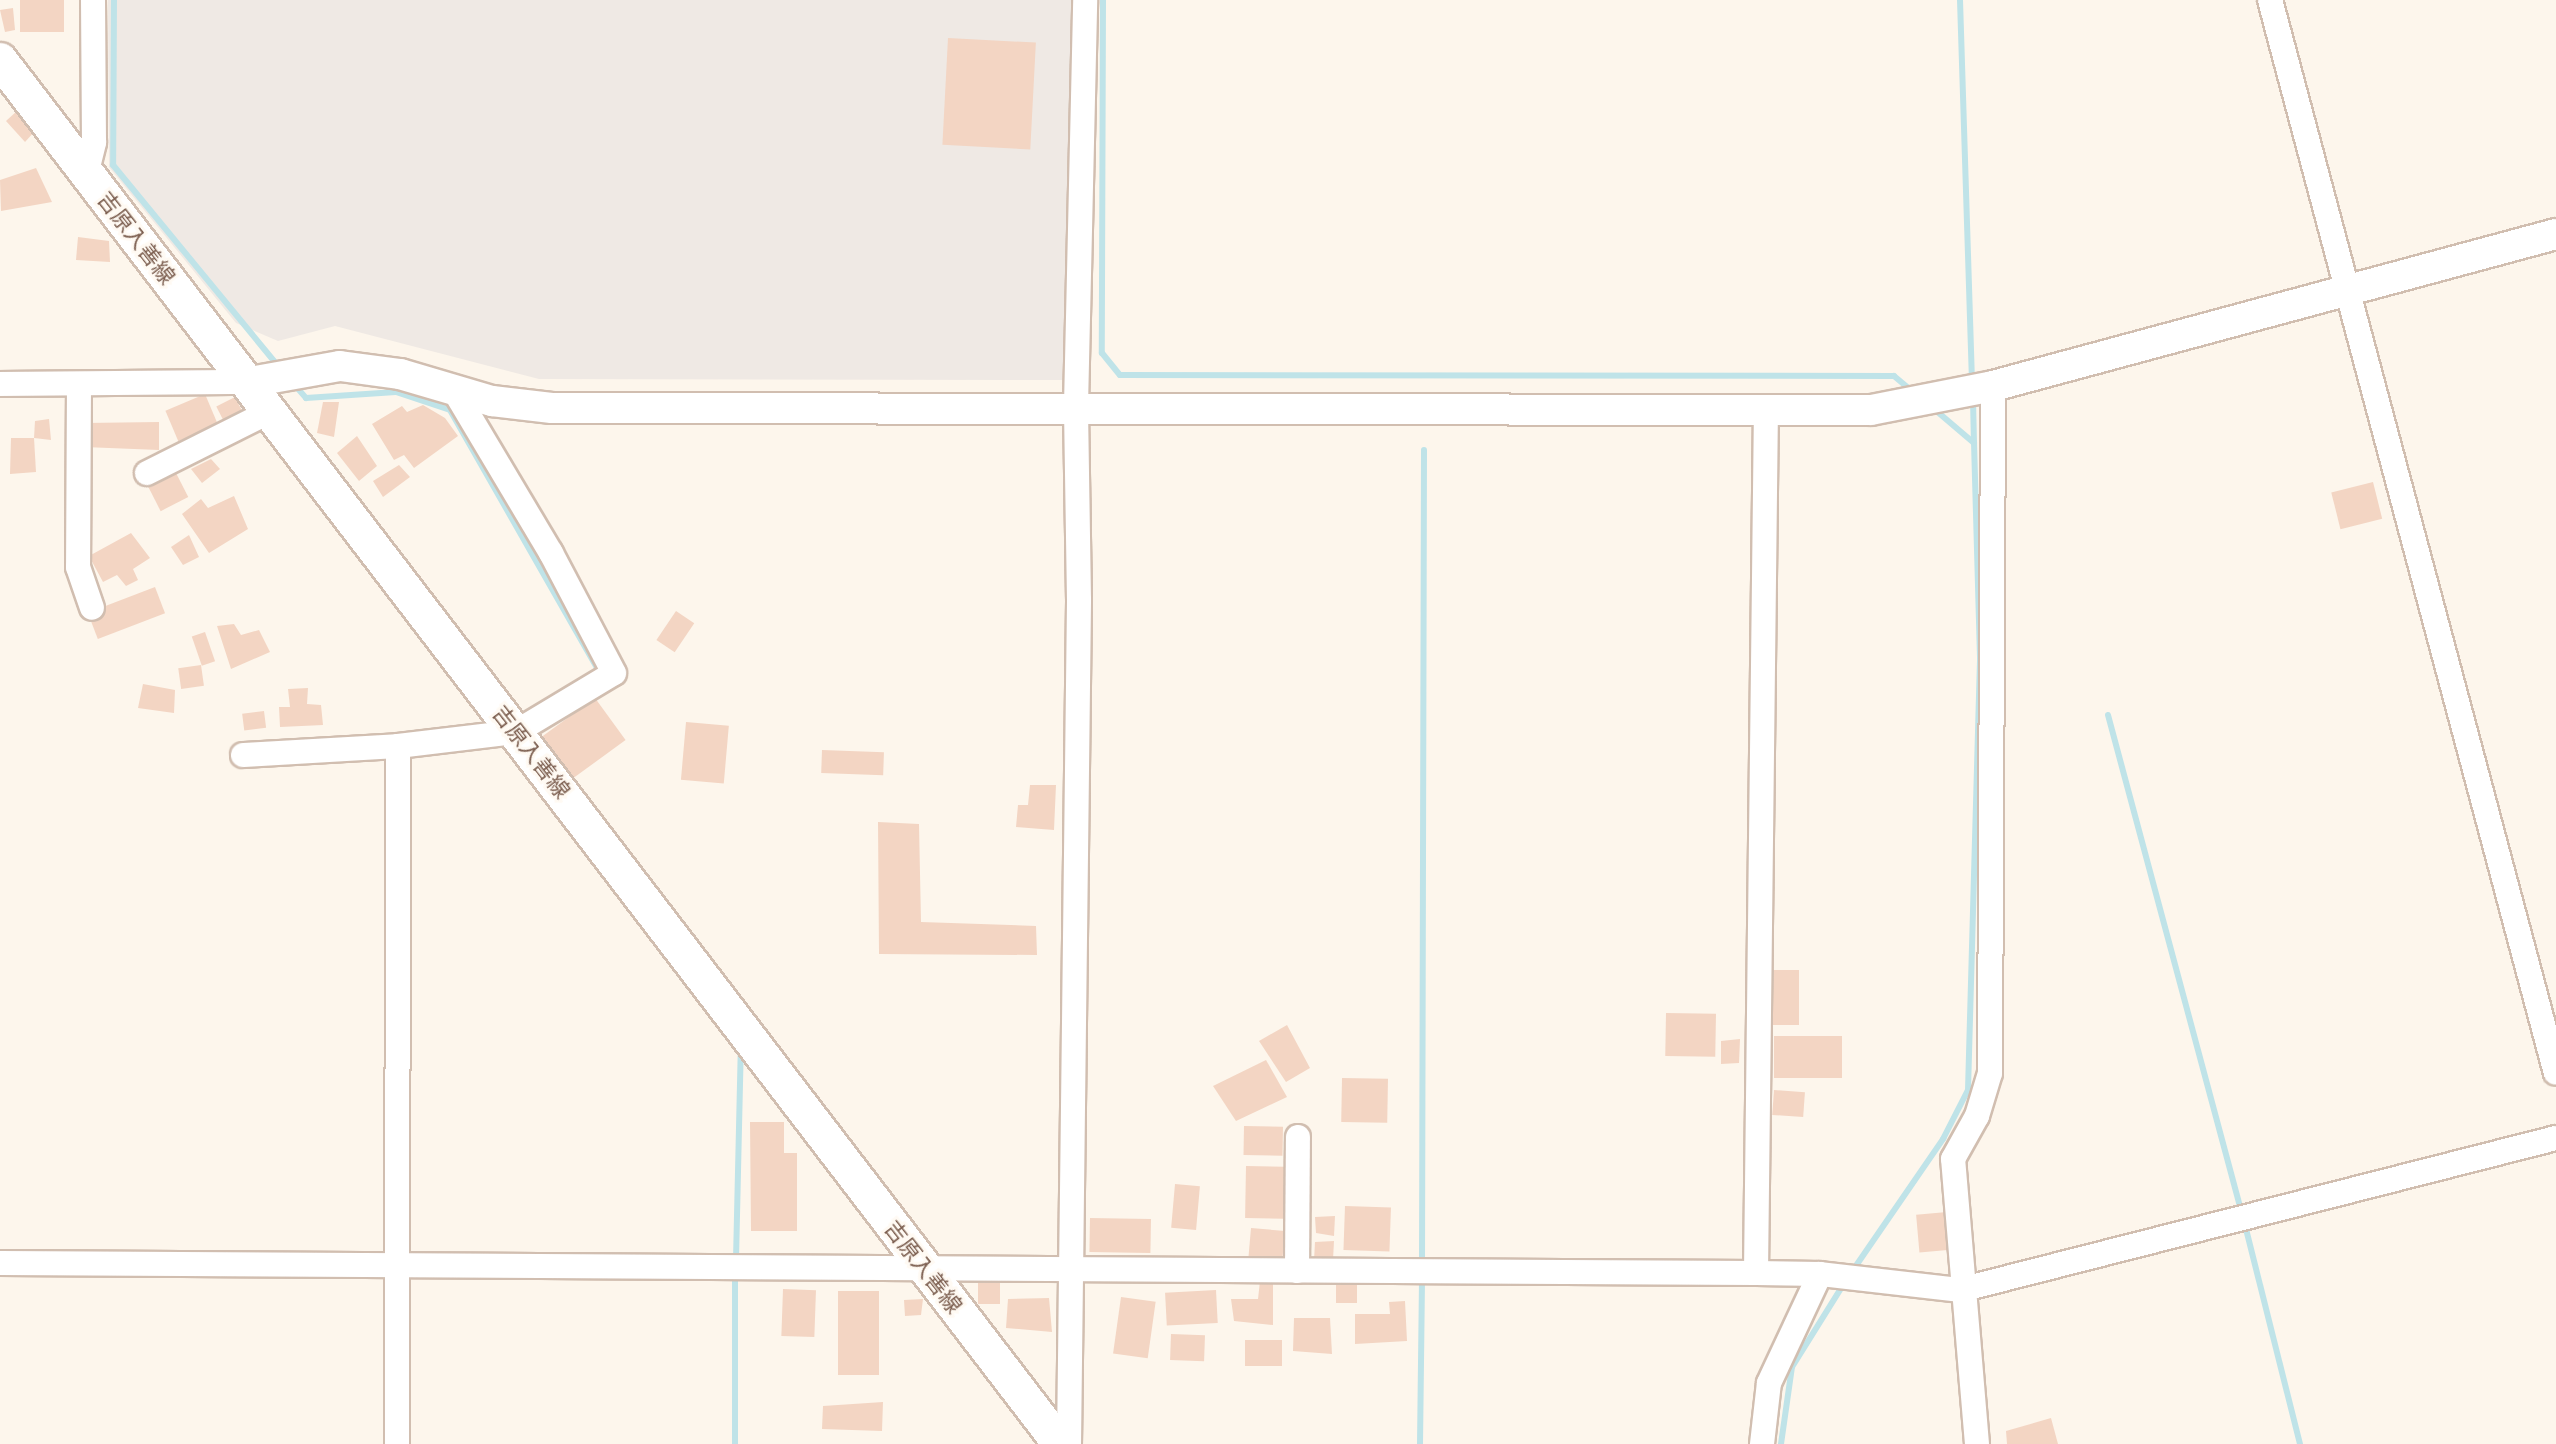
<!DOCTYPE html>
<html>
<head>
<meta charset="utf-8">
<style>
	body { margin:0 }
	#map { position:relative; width:2556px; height:1444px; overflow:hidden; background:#fdf6ec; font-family:Signika,"Noto Sans JP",sans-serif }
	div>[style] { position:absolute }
	.industrial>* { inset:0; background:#efe9e4 }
	.stream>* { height:6px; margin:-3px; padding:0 3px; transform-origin:3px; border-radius:3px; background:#bfe3e8 }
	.building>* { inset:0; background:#f3d5c3; transform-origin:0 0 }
	.roads { filter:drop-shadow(2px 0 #d1beb0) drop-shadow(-2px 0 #d1beb0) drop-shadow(0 2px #d1beb0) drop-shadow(0 -2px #d1beb0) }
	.minor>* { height:24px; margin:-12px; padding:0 12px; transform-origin:12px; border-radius:12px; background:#fff }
	.tertiary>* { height:30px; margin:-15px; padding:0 15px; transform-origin:15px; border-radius:15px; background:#fff }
	.secondary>* { height:34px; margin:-17px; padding:0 17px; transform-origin:17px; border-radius:17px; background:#fff }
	span { translate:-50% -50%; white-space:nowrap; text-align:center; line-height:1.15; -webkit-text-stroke:6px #fffaf3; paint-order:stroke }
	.street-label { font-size:22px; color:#7a5c4d }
</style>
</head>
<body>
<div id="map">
	<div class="industrial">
		<div style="clip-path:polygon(108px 0,1076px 0,1069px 380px,539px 379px,335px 326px,278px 341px,236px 323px,109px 167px)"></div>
	</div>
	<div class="stream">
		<div style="left:114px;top:0;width:165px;rotate:90.3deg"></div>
		<div style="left:113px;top:165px;width:263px;rotate:50.6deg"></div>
		<div style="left:1103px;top:0;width:353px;rotate:90.2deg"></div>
		<div style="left:1102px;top:353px;width:28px;rotate:51deg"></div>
		<div style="left:1120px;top:375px;width:774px;rotate:0.07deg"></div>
		<div style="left:1894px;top:376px;width:25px;rotate:40deg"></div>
		<div style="left:1960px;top:0;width:380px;rotate:88.2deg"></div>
		<div style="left:293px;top:383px;width:20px;rotate:49deg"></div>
		<div style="left:306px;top:398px;width:90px;rotate:-3.8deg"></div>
		<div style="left:396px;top:392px;width:57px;rotate:18.4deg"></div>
		<div style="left:450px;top:410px;width:305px;rotate:60.3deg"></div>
		<div style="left:1973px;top:399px;width:44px;rotate:88.7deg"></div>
		<div style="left:2108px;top:715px;width:517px;rotate:74.97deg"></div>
		<div style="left:2245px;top:1225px;width:226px;rotate:75.9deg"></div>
		<div style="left:736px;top:1260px;width:213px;rotate:-88.7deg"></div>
		<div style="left:1422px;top:1267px;width:817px;rotate:-89.86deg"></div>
		<div style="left:1851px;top:1273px;width:163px;rotate:-55.5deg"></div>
		<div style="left:1943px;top:1139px;width:55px;rotate:-63deg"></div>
		<div style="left:1968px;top:1090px;width:433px;rotate:-88.4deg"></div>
		<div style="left:1980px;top:657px;width:214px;rotate:-91.6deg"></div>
		<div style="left:1974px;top:443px;width:52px;rotate:-139.6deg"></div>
		<div style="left:735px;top:1444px;width:173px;rotate:-90deg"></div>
		<div style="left:1420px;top:1444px;width:166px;rotate:-89.3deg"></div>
		<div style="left:1781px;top:1444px;width:78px;rotate:-81.9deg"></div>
		<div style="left:1792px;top:1367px;width:100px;rotate:-58.1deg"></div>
	</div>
	<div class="building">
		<div style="left:20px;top:0;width:44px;height:32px"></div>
		<div style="clip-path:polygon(13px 8px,15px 30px,5px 32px,0 10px)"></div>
		<div style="left:948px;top:38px;width:88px;height:107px;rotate:3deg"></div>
		<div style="clip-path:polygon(18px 110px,35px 131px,25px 142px,6px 121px)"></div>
		<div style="clip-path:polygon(36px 168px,52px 202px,1px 211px,0 180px)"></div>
		<div style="clip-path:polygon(78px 237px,109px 241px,110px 262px,76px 260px)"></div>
		<div style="left:205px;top:394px;width:33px;height:43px;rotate:67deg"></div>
		<div style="left:235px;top:397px;width:18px;height:21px;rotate:63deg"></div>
		<div style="clip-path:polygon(323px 402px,339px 402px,334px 437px,317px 433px)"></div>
		<div style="clip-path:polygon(423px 405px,445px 418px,458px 436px,414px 468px,404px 455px,394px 460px,372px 424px,402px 406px,407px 412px)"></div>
		<div style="clip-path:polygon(49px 419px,51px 440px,34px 438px,35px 421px)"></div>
		<div style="clip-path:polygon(159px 422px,159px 450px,84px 447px,84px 423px)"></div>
		<div style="clip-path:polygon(357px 436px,377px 466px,359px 481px,337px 453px)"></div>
		<div style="clip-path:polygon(11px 438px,34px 438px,36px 472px,10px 474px)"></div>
		<div style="clip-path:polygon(211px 459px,220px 469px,202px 483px,191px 469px)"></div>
		<div style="clip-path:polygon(399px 465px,410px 477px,383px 497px,373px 481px)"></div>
		<div style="left:176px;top:473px;width:27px;height:31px;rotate:63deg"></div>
		<div style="left:2373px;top:482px;width:38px;height:43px;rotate:76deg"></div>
		<div style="clip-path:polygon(234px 496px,248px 529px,209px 553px,182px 514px,201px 499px,208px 508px)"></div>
		<div style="clip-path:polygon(131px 533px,150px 558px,133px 569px,138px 580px,126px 586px,117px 575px,103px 582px,89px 556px)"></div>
		<div style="clip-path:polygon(189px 535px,199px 557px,183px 565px,171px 547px)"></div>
		<div style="left:155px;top:587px;width:28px;height:72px;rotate:69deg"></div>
		<div style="left:676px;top:611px;width:22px;height:35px;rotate:34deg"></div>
		<div style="clip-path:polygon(234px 624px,241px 635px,259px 630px,270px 652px,231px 669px,217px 626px)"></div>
		<div style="left:205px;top:632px;width:31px;height:14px;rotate:71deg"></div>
		<div style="left:201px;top:665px;width:21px;height:23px;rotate:82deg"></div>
		<div style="clip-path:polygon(143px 684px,175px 690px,174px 713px,138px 708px)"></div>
		<div style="clip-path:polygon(308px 688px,307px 704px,321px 705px,323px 725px,280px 727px,279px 707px,290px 707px,288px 689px)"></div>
		<div style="left:595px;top:698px;width:52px;height:67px;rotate:54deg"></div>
		<div style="left:264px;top:711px;width:17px;height:22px;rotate:83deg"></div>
		<div style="left:686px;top:722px;width:43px;height:58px;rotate:5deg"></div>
		<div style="left:822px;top:750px;width:62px;height:23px;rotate:2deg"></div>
		<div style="clip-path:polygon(1030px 785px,1056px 785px,1054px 830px,1016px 827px,1018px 805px,1028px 805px)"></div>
		<div style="clip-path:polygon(878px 822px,919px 824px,921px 922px,1036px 926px,1037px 955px,879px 954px)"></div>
		<div style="left:1766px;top:970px;width:33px;height:55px"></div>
		<div style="left:1666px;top:1013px;width:50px;height:43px;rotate:1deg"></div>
		<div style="clip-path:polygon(1287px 1025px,1310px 1068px,1286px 1082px,1259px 1041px)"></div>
		<div style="left:1774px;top:1036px;width:68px;height:42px"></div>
		<div style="clip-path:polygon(1740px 1039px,1739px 1063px,1721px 1064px,1721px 1041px)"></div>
		<div style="clip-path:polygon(1266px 1060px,1287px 1097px,1236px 1121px,1213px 1086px)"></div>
		<div style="left:1342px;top:1078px;width:46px;height:44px;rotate:1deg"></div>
		<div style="left:1774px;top:1090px;width:31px;height:25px;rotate:4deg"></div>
		<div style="clip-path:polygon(750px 1122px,784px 1122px,784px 1153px,797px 1153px,797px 1231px,751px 1231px)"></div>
		<div style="left:1244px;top:1126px;width:39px;height:29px;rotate:1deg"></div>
		<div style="left:1246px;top:1166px;width:39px;height:52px;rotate:1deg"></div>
		<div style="left:1175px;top:1184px;width:25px;height:44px;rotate:5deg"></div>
		<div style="left:1345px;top:1206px;width:46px;height:44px;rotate:2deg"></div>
		<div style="left:1947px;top:1212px;width:38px;height:31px;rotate:85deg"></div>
		<div style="clip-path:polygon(1335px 1216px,1334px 1236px,1316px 1233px,1315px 1217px)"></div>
		<div style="left:1090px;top:1218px;width:61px;height:34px;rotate:1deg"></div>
		<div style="left:1251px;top:1228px;width:34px;height:28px;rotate:5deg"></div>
		<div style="clip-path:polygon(1334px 1241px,1333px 1260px,1314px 1261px,1315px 1242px)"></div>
		<div style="clip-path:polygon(1260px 1281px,1273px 1282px,1273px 1325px,1234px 1321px,1231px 1299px,1258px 1299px)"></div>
		<div style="left:1336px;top:1281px;width:21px;height:22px"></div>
		<div style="left:978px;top:1283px;width:22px;height:21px"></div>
		<div style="left:783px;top:1289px;width:33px;height:47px;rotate:2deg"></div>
		<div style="left:1216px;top:1290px;width:33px;height:51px;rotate:87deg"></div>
		<div style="left:879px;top:1291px;width:84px;height:41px;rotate:90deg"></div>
		<div style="left:1121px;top:1297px;width:35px;height:57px;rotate:8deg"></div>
		<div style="clip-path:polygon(1049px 1298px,1052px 1332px,1006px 1328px,1008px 1299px)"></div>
		<div style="clip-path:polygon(923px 1299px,921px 1315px,905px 1316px,904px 1300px)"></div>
		<div style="clip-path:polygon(1405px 1301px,1407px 1341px,1355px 1344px,1355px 1314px,1390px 1314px,1389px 1302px)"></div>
		<div style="clip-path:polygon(1294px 1318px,1330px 1318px,1332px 1354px,1293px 1351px)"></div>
		<div style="left:1171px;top:1334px;width:34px;height:26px;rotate:2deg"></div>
		<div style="left:1245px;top:1340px;width:37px;height:26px"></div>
		<div style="clip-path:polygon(883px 1402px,882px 1431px,822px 1429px,823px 1406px)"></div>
		<div style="clip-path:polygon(2051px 1418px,2058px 1444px,2007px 1444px,2006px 1431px)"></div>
	</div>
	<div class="roads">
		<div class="minor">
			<div style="left:2270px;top:0;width:1110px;rotate:75.08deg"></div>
			<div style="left:86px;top:175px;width:34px;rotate:-76deg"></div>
			<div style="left:94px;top:142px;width:142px;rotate:-90.4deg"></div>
			<div style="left:0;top:384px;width:250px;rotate:-0.5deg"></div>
			<div style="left:79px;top:384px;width:183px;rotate:90.3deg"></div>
			<div style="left:78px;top:567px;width:43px;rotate:71.1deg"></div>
			<div style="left:147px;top:473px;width:139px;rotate:-26.6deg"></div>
			<div style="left:243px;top:755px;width:155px;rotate:-3.3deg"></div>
			<div style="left:0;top:1263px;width:1756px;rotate:0.33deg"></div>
			<div style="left:1756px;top:1273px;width:64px;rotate:0.9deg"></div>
			<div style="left:1820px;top:1274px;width:141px;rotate:6.5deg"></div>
			<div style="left:1960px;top:1290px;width:615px;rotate:-14.31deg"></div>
			<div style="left:1297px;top:1271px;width:134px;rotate:-89.6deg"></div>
			<div style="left:1756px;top:1273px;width:865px;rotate:-89.34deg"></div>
			<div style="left:397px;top:1444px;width:698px;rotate:-89.92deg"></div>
			<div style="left:398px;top:746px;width:119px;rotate:-6.8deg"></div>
			<div style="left:516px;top:732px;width:114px;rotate:-31deg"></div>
			<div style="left:614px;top:673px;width:136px;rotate:-117.7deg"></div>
			<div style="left:551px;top:553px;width:190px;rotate:-120.8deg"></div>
			<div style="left:1069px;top:1444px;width:844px;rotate:-89.32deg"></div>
			<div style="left:1079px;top:600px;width:194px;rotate:-90.9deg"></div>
			<div style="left:1076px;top:406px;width:406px;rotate:-88.7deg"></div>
			<div style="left:1762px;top:1444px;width:61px;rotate:-83.5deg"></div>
			<div style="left:1769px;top:1383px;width:120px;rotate:-64.9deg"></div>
			<div style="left:1977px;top:1444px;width:286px;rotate:-94.8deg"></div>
			<div style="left:1953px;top:1159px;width:49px;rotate:-60.8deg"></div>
			<div style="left:1977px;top:1116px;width:45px;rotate:-73.2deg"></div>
			<div style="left:1990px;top:1073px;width:687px;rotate:-89.75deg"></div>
		</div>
		<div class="tertiary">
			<div style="left:250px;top:382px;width:91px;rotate:-10.1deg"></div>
			<div style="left:340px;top:366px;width:61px;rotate:7.6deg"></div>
			<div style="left:400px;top:374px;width:96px;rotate:16.4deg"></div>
			<div style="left:492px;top:401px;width:60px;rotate:6.7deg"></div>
			<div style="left:552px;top:408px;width:1319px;rotate:0.09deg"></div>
			<div style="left:1871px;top:410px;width:124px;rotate:-11.1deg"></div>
			<div style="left:1993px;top:386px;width:583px;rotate:-15.11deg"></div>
		</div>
		<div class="secondary">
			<div style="left:0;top:60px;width:1743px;rotate:52.55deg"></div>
		</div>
	</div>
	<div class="street-label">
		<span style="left:136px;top:238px;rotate:52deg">吉原入善線</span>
		<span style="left:531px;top:752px;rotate:52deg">吉原入善線</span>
		<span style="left:923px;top:1267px;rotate:52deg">吉原入善線</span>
	</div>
</div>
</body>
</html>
